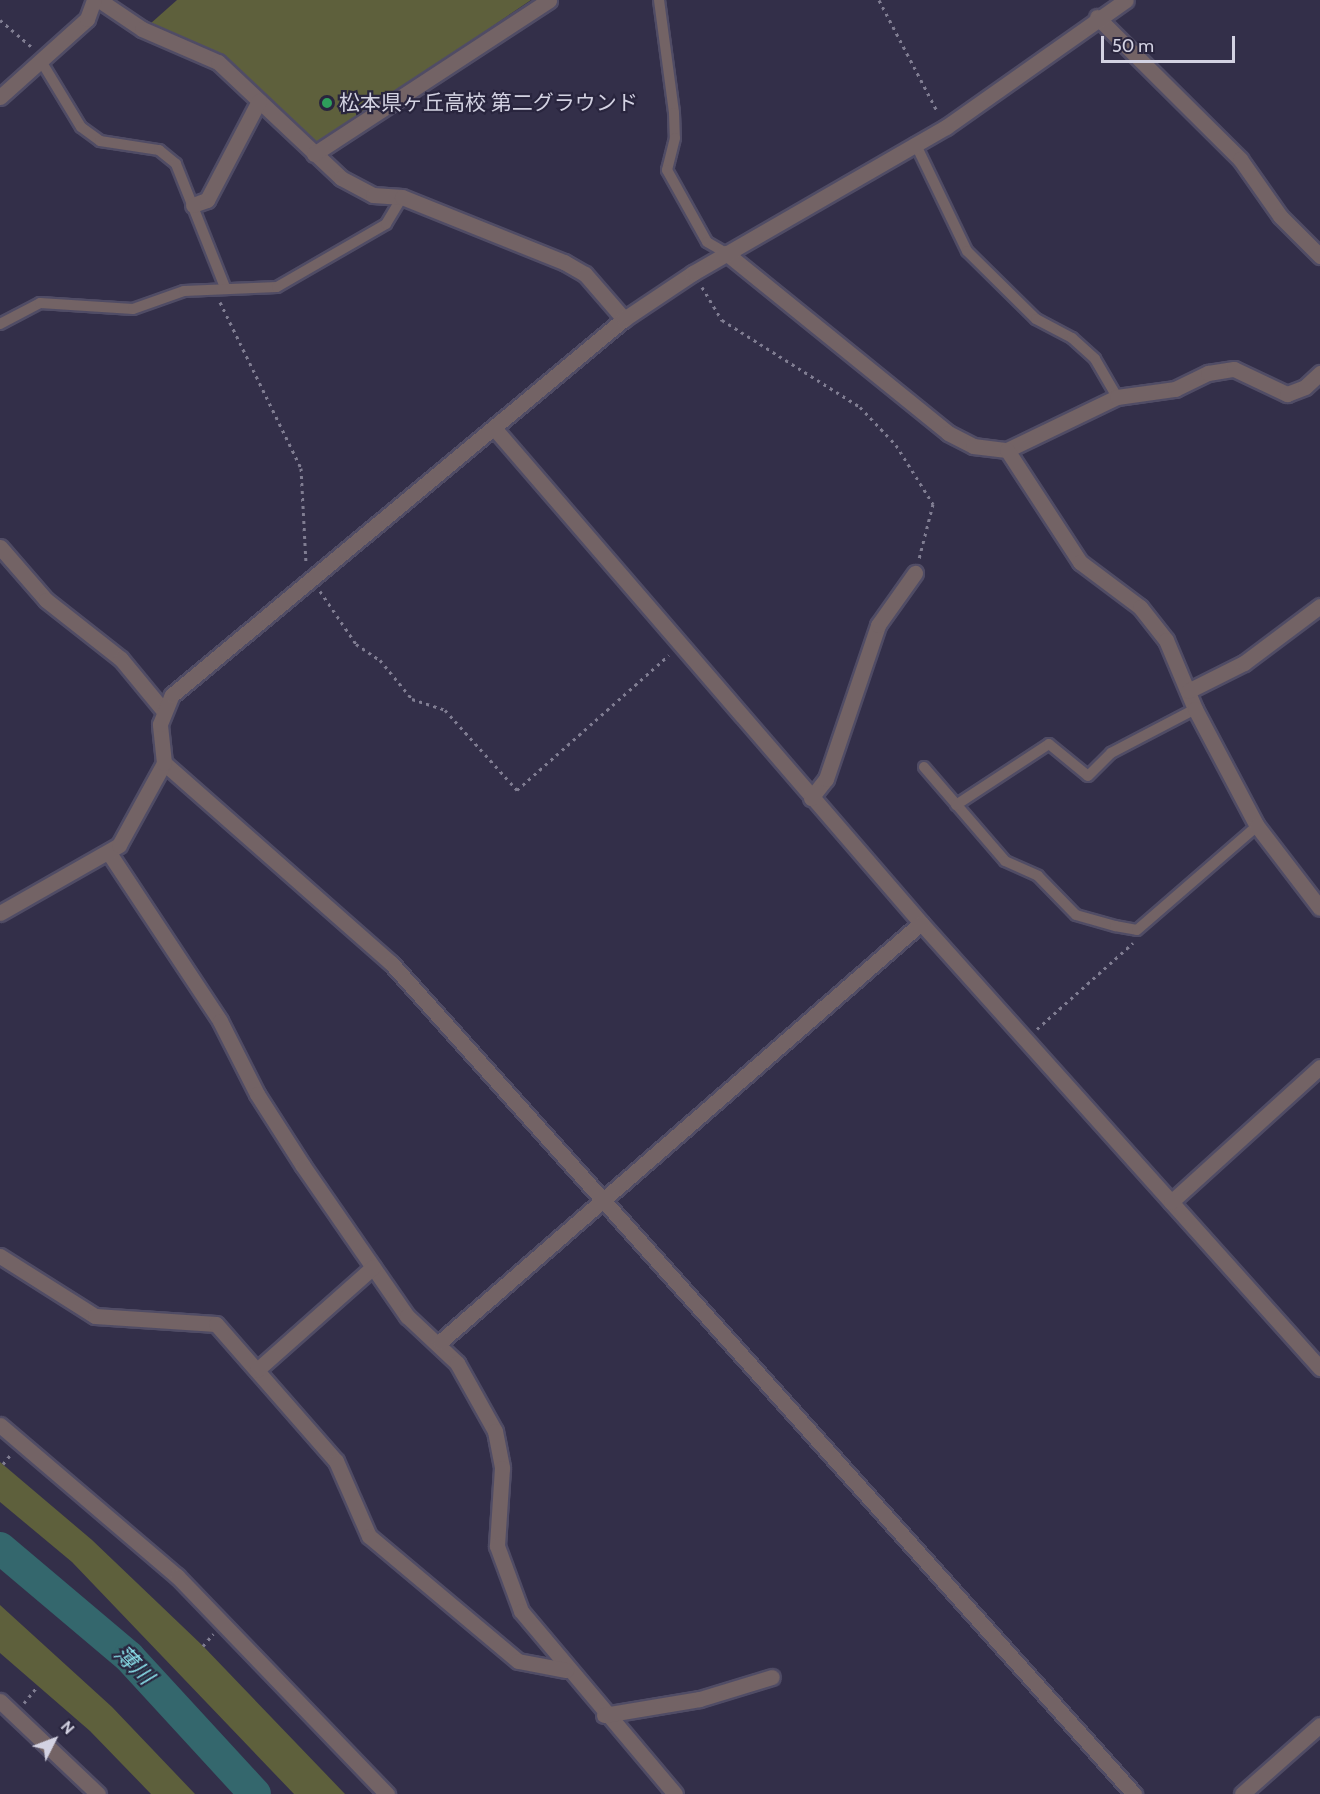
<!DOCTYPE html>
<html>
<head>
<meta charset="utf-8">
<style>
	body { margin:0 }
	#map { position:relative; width:1320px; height:1794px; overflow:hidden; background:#332f49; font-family:Cabin,"Noto Sans JP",sans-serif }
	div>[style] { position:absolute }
	.green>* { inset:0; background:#5e603c }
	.river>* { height:32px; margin:-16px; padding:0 16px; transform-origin:16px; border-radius:16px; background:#34676d }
	.path>* { height:3px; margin-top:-1.5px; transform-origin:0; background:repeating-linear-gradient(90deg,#807d92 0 3px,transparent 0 7.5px) }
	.roads { filter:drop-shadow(2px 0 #504c65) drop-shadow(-2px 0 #504c65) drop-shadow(0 2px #504c65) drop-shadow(0 -2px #504c65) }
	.service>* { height:10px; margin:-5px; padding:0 5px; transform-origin:5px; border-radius:5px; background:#736365 }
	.minor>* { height:15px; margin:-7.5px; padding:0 7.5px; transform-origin:7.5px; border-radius:7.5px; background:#736365 }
	.tertiary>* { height:15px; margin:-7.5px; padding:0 7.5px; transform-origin:7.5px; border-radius:7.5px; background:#736365 }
	.dots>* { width:16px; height:16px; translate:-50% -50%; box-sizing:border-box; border:3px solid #29253e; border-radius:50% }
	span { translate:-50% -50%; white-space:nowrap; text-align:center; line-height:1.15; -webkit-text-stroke:4.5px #29253e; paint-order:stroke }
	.poi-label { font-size:21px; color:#d3d2e2 }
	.left { translate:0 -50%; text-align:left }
	.water-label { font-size:22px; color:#89e0ea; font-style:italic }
	.north { position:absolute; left:24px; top:1710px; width:60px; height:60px; -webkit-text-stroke:4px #29253e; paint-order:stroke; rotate:48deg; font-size:16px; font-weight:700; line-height:24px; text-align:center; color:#d3d2e2 }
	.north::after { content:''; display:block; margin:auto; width:21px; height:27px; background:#d3d2e2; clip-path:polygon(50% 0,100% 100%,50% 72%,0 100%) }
	.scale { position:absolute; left:1101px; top:36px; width:134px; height:27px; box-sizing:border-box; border:3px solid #d3d2e2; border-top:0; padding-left:8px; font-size:18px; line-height:21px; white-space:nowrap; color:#d3d2e2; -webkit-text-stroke:4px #29253e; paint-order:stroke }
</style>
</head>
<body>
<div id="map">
	<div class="green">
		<div style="clip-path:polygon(177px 0,531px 0,319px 144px,236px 67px,150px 24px)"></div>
		<div style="clip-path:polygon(0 1462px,92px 1540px,203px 1646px,345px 1794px,294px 1794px,72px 1562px,0 1502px)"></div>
		<div style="clip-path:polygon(0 1605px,112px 1707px,195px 1794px,151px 1794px,90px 1731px,0 1653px)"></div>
	</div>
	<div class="river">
		<div style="left:0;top:1548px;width:169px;rotate:40.2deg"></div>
		<div style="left:129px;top:1657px;width:186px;rotate:47.4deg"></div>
	</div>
	<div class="path">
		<div style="left:879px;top:0;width:127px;rotate:62.4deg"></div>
		<div style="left:0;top:20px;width:43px;rotate:40.3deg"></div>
		<div style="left:702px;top:287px;width:39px;rotate:59deg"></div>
		<div style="left:722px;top:320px;width:163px;rotate:32.2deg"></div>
		<div style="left:860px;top:407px;width:52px;rotate:46.5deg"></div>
		<div style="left:896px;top:445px;width:70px;rotate:57.9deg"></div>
		<div style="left:933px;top:504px;width:57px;rotate:104.3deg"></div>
		<div style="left:220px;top:302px;width:185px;rotate:64deg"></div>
		<div style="left:301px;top:468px;width:96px;rotate:87deg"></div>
		<div style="left:320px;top:591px;width:64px;rotate:55.8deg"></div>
		<div style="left:356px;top:644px;width:29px;rotate:34deg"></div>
		<div style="left:380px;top:660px;width:50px;rotate:50.6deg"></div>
		<div style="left:412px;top:699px;width:35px;rotate:18deg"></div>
		<div style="left:445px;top:710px;width:108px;rotate:48deg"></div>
		<div style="left:517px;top:790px;width:203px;rotate:-41.6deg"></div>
		<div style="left:1037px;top:1029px;width:129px;rotate:-41.9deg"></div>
		<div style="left:3px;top:1464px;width:13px;rotate:-51deg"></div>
		<div style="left:203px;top:1646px;width:16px;rotate:-50deg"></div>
		<div style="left:24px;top:1703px;width:22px;rotate:-51deg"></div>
	</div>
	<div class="roads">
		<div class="service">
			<div style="left:659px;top:0;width:114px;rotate:82.4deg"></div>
			<div style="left:674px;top:113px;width:25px;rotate:88deg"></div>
			<div style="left:675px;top:138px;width:33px;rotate:104deg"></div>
			<div style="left:667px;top:170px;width:82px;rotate:60.9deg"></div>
			<div style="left:707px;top:242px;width:22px;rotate:30deg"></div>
			<div style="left:41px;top:61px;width:77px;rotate:58.8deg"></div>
			<div style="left:81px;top:127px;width:24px;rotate:36deg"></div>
			<div style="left:100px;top:141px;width:60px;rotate:8.7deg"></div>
			<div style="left:159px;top:150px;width:22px;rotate:39deg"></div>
			<div style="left:176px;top:164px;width:132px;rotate:68.3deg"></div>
			<div style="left:915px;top:143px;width:120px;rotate:64.3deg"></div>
			<div style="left:967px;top:251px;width:97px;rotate:44.6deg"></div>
			<div style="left:1036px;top:319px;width:41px;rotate:27.8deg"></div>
			<div style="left:1072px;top:338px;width:31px;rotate:42deg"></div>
			<div style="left:1095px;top:359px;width:44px;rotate:59.9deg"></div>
			<div style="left:0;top:324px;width:45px;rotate:-27.7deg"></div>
			<div style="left:40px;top:303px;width:93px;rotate:3.7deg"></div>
			<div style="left:133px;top:309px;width:54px;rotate:-19.4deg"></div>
			<div style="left:184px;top:291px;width:93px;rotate:-2.5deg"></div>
			<div style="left:277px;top:287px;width:126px;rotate:-30deg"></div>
			<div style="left:386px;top:224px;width:31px;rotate:-59deg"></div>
			<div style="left:924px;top:767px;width:124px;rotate:49.2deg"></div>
			<div style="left:1005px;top:861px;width:36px;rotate:24deg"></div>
			<div style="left:1038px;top:876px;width:54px;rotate:45.7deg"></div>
			<div style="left:1076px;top:915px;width:41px;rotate:15.8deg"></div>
			<div style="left:1115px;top:926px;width:22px;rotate:10deg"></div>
			<div style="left:1137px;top:930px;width:159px;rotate:-40.9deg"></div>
			<div style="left:956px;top:805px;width:111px;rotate:-33.3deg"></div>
			<div style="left:1049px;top:744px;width:50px;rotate:39.4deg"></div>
			<div style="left:1088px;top:776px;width:33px;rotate:-45deg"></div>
			<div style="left:1111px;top:753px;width:95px;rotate:-27.6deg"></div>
		</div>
		<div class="minor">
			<div style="left:99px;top:0;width:52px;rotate:34deg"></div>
			<div style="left:142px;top:29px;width:83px;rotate:23.5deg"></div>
			<div style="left:218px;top:62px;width:169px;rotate:43.3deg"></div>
			<div style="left:341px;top:178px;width:36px;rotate:28deg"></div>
			<div style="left:373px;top:195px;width:29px;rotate:4deg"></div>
			<div style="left:402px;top:197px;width:175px;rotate:21.9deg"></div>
			<div style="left:564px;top:262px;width:24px;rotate:30deg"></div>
			<div style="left:585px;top:274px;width:60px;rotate:49.1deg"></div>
			<div style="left:1097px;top:17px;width:202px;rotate:44.8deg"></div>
			<div style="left:1240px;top:159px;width:70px;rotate:54.9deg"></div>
			<div style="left:1280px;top:216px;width:57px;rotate:45deg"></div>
			<div style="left:0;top:97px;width:117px;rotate:-41.9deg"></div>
			<div style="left:87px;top:19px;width:20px;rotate:-70deg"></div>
			<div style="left:314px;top:154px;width:281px;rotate:-33.2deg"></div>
			<div style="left:193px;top:205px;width:15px;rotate:-20deg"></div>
			<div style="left:207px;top:200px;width:112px;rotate:-62.3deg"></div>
			<div style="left:726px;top:253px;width:286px;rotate:39deg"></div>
			<div style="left:948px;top:433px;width:28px;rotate:27deg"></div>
			<div style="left:973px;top:446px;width:34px;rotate:7deg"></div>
			<div style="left:1007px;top:450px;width:122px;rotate:-25.7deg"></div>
			<div style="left:1117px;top:397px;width:59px;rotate:-7.9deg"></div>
			<div style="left:1175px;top:389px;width:37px;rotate:-26deg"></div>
			<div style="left:1208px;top:373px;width:26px;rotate:-9deg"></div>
			<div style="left:1234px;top:369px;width:59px;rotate:25.3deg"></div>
			<div style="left:1287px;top:394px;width:19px;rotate:-21deg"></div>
			<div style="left:1305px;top:387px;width:21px;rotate:-43deg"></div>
			<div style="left:494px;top:428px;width:654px;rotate:49.22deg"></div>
			<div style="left:921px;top:923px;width:598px;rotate:48.12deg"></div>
			<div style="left:1007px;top:450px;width:134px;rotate:56.9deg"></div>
			<div style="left:1080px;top:562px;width:75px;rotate:36.9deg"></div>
			<div style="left:1140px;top:607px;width:42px;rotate:51.8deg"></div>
			<div style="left:1166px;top:640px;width:75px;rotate:67.2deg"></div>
			<div style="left:1195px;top:709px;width:132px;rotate:62.1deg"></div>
			<div style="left:1257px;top:826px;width:103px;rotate:52.5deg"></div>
			<div style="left:0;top:547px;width:70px;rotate:49deg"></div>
			<div style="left:46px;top:600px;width:95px;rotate:38.2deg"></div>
			<div style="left:121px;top:659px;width:66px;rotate:50.5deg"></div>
			<div style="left:1188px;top:691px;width:63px;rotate:-26.6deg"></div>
			<div style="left:1244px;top:663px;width:95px;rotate:-36.9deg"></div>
			<div style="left:164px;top:763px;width:303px;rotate:41.4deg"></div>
			<div style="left:391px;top:963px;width:1115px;rotate:48.2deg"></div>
			<div style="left:811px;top:798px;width:24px;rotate:-52deg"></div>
			<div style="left:826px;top:779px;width:163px;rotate:-71.3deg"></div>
			<div style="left:878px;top:625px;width:64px;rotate:-54.6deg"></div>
			<div style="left:109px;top:853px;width:201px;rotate:56.5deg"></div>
			<div style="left:220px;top:1021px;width:82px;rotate:63.1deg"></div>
			<div style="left:257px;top:1094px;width:85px;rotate:57.4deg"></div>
			<div style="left:303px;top:1166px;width:183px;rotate:55.3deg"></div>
			<div style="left:407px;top:1316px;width:69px;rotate:43.2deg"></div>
			<div style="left:457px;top:1363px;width:78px;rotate:60.8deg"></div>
			<div style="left:495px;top:1431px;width:38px;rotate:79deg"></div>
			<div style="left:502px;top:1468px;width:78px;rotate:93.7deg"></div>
			<div style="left:497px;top:1546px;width:69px;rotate:69.7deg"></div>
			<div style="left:521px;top:1611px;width:239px;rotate:49.9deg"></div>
			<div style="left:0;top:913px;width:137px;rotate:-29.7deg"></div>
			<div style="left:119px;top:845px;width:94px;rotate:-61.2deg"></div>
			<div style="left:164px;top:763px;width:39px;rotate:-96deg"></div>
			<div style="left:160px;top:724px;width:31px;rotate:-68deg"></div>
			<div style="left:172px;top:695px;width:588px;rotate:-39.76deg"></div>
			<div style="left:624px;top:319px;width:83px;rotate:-33.7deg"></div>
			<div style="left:693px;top:273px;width:292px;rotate:-30deg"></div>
			<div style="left:946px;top:127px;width:220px;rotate:-35.2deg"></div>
			<div style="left:1171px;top:1202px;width:201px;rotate:-42.2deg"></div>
			<div style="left:0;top:1256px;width:112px;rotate:32.3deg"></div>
			<div style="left:95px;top:1316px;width:121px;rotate:3.8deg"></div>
			<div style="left:216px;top:1324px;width:182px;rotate:48.8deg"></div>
			<div style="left:336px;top:1461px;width:82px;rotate:66.3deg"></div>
			<div style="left:369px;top:1536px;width:194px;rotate:40deg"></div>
			<div style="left:518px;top:1661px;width:49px;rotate:10.6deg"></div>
			<div style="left:440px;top:1342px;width:638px;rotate:-41.06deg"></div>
			<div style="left:257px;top:1370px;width:155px;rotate:-41.6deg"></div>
			<div style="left:0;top:1425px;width:233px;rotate:40.5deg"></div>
			<div style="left:177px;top:1576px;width:303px;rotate:46.1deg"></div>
			<div style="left:604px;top:1715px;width:97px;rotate:-9.5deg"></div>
			<div style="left:700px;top:1699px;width:75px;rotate:-17deg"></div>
			<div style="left:1242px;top:1794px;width:104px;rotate:-41.5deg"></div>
		</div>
		<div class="tertiary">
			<div style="left:0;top:1701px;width:135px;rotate:43.5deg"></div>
		</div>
	</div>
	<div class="dots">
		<div style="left:327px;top:103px;background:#2e9e5b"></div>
	</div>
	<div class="poi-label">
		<span class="left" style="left:339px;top:103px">松本県ヶ丘高校 第二グラウンド</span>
	</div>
	<div class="water-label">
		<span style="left:134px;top:1665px;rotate:45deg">薄川</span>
	</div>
	<div class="north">N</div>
	<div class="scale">50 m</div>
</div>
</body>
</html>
